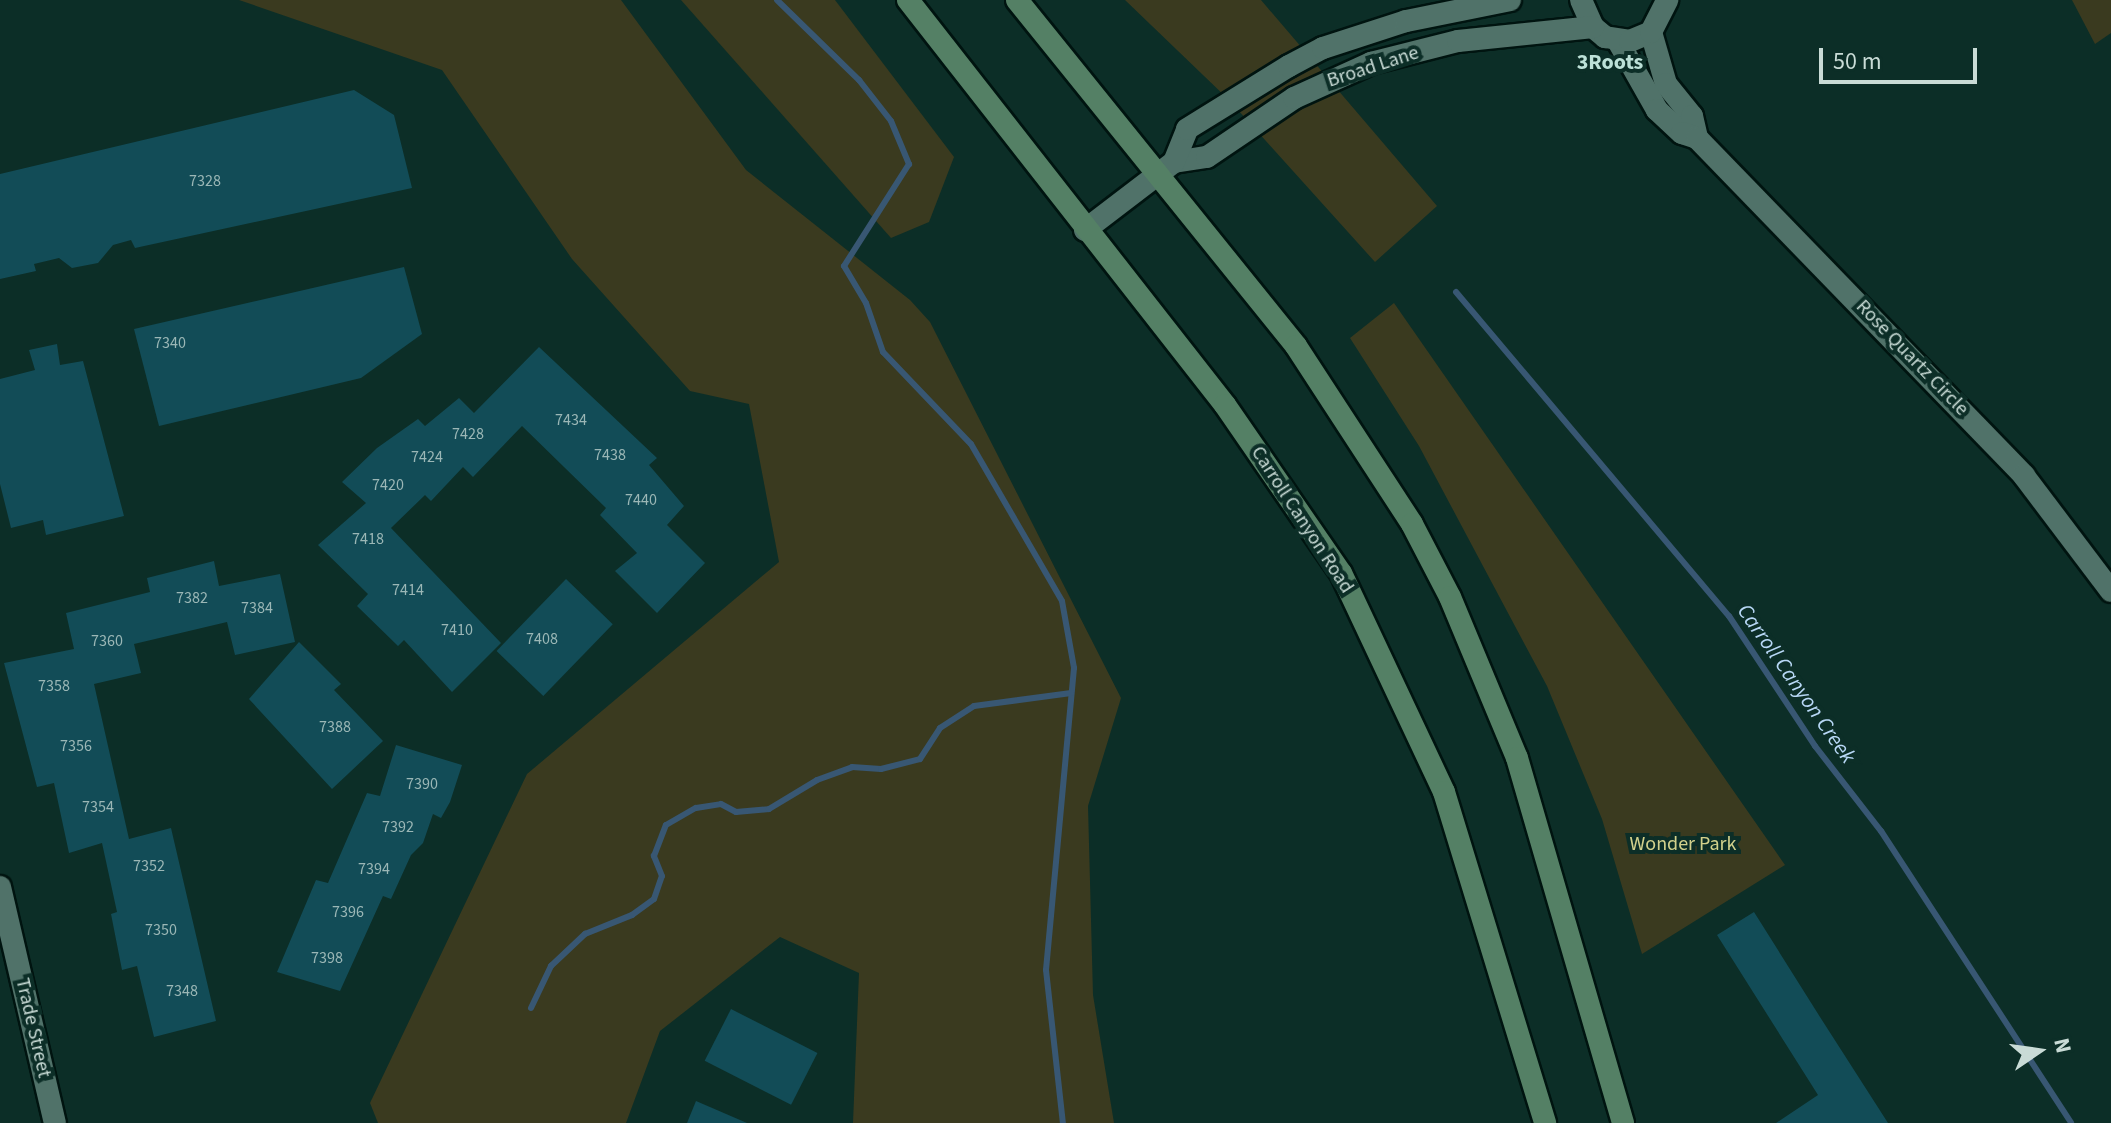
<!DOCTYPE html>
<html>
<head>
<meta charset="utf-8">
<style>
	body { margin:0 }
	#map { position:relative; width:2111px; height:1123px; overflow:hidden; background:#0c2e27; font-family:"Source Sans 3",sans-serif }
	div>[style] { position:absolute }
	.green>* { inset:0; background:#3a3a1f }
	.stream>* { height:6px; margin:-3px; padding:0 3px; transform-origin:3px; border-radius:3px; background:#385773 }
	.building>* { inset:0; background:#124c57; transform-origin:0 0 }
	.roads { filter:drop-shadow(2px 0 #001410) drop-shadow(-2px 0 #001410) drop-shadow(0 2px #001410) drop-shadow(0 -2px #001410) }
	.minor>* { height:22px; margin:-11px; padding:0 11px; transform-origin:11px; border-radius:11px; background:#507269 }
	.tertiary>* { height:22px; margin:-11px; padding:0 11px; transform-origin:11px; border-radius:11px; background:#507269 }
	.secondary>* { height:22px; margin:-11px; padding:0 11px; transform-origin:11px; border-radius:11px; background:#548065 }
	span { translate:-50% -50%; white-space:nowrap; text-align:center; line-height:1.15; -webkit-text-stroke:8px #0c2e27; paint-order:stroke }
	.number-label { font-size:16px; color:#9bb7b6 }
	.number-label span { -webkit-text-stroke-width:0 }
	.street-label { font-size:20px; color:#c9dbd6 }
	.park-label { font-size:20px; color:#d2d18c }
	.neighbourhood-label { font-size:22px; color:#bde1d8; font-weight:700 }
	.water-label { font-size:22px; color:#b8d8f6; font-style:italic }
	.north { position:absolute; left:1999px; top:1011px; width:80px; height:80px; -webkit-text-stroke:6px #0c2e27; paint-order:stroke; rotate:77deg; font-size:22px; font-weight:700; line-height:32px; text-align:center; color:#c9dbd6 }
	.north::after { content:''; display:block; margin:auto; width:28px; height:36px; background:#c9dbd6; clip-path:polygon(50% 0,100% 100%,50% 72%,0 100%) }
	.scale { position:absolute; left:1819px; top:48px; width:158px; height:36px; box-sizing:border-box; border:4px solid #c9dbd6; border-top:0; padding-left:10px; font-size:24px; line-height:28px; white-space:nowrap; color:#c9dbd6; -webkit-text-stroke:6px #0c2e27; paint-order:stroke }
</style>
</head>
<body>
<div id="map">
	<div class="green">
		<div style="clip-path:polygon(239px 0,621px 0,746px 170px,910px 300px,930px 322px,1121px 698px,1088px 806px,1093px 995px,1114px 1123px,853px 1123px,859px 973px,780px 937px,660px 1031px,626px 1123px,378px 1123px,370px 1103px,527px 774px,779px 562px,749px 404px,690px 391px,572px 259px,442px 70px)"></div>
		<div style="clip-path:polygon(681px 0,835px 0,954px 157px,929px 222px,891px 238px)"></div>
		<div style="clip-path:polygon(1125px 0,1261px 0,1437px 206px,1375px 262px,1229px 100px)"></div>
		<div style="clip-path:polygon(2072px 0,2111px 0,2111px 33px,2095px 44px)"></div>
		<div style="clip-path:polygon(1394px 303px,1785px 865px,1642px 954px,1602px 819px,1547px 686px,1419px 446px,1350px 338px)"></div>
	</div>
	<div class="stream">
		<div style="left:777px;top:0;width:115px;rotate:44.3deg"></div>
		<div style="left:859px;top:80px;width:52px;rotate:52deg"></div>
		<div style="left:891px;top:121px;width:47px;rotate:67.3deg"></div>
		<div style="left:909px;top:164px;width:121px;rotate:122.5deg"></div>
		<div style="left:844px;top:266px;width:43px;rotate:59.3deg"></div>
		<div style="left:866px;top:303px;width:52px;rotate:70.9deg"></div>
		<div style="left:883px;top:352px;width:127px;rotate:46.3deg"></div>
		<div style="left:971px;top:444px;width:181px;rotate:59.9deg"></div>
		<div style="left:1062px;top:601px;width:68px;rotate:79.8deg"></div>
		<div style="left:1074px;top:668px;width:303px;rotate:95.3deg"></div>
		<div style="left:1046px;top:970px;width:154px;rotate:83.7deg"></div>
		<div style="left:1456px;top:292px;width:424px;rotate:49.9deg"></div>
		<div style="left:1729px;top:616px;width:156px;rotate:56.5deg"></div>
		<div style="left:1815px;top:746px;width:108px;rotate:52.2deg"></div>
		<div style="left:1881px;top:831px;width:348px;rotate:56.9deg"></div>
		<div style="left:531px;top:1008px;width:47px;rotate:-64.5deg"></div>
		<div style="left:551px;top:966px;width:47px;rotate:-43.3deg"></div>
		<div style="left:585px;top:934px;width:51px;rotate:-22deg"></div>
		<div style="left:632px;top:915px;width:27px;rotate:-36deg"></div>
		<div style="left:654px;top:899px;width:24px;rotate:-71deg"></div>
		<div style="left:662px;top:876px;width:22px;rotate:-112deg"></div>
		<div style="left:654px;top:856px;width:33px;rotate:-69deg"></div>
		<div style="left:666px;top:825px;width:34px;rotate:-30deg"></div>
		<div style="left:696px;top:808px;width:25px;rotate:-9deg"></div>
		<div style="left:721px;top:804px;width:17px;rotate:28deg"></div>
		<div style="left:736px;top:812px;width:33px;rotate:-5deg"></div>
		<div style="left:769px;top:809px;width:56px;rotate:-31.1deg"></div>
		<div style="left:817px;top:780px;width:37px;rotate:-20deg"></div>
		<div style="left:852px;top:767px;width:29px;rotate:4deg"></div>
		<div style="left:881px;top:769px;width:40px;rotate:-14.4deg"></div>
		<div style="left:920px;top:759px;width:37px;rotate:-57deg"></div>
		<div style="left:940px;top:728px;width:40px;rotate:-32.9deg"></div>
		<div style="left:974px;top:706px;width:98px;rotate:-7.6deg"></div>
	</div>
	<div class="building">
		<div style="clip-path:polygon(354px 90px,394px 115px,412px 188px,135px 248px,131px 240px,113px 245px,98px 263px,72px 268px,59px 258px,34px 264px,36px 271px,0 279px,0 174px)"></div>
		<div style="clip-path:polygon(404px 267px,422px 334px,361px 378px,159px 426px,134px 329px)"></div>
		<div style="clip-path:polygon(57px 344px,60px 365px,83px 361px,124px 516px,46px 535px,43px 520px,11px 528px,0 484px,0 379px,35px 370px,29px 350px)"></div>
		<div style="clip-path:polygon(539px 347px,657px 458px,649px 465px,684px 506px,667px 525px,705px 563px,657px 613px,615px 571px,637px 553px,600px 515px,606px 508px,522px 426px,473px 477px,463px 467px,431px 501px,425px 495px,391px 528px,501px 643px,452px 692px,404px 640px,398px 646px,357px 606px,368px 594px,318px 545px,366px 503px,342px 482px,377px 448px,418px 419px,425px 426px,459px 398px,474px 413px)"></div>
		<div style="clip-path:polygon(214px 561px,219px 586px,280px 574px,295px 642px,235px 655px,227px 622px,134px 644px,141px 673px,94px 684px,129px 839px,171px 828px,216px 1021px,154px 1037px,137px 966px,122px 970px,111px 914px,117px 912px,102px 843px,69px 853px,54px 783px,37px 787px,4px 663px,74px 649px,66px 613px,150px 592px,147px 578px)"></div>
		<div style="left:566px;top:579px;width:65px;height:100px;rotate:44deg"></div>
		<div style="clip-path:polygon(299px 642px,341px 684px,334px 690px,383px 741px,332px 789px,249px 699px)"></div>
		<div style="clip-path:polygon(396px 745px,462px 765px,450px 802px,441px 818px,433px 814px,423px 843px,411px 855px,391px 899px,383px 896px,340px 991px,277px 972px,316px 880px,328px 883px,367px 793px,380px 796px)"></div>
		<div style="clip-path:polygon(1754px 912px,1820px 1017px,1888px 1123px,1776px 1123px,1818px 1095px,1717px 935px)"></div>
		<div style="left:731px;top:1009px;width:97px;height:58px;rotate:27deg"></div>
		<div style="clip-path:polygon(696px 1101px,747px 1123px,687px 1123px)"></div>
	</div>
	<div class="roads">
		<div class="minor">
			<div style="left:1651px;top:32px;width:54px;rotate:73.9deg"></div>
			<div style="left:1666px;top:84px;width:41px;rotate:50.9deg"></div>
			<div style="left:1692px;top:116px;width:23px;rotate:77deg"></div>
			<div style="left:1618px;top:41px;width:79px;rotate:60.5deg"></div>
			<div style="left:1657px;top:110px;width:34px;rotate:43deg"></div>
			<div style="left:1682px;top:133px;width:16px;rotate:18deg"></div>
			<div style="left:1697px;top:138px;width:470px;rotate:45.9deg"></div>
			<div style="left:2024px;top:476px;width:144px;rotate:52.9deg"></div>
		</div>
		<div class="tertiary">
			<div style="left:1581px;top:0;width:30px;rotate:66deg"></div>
			<div style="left:1593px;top:27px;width:16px;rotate:40deg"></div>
			<div style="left:1605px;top:37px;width:25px;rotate:9deg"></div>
			<div style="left:1630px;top:41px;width:23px;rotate:-23deg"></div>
			<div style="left:1651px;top:32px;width:36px;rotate:-63deg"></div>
			<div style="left:1174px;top:162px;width:33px;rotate:-9deg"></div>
			<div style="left:1207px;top:157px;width:105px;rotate:-34.1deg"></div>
			<div style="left:1294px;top:98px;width:85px;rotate:-24.4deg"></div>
			<div style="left:1371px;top:63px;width:90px;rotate:-14.2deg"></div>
			<div style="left:1458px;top:41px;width:136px;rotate:-5.9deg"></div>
			<div style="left:1085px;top:230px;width:112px;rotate:-37.4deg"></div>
			<div style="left:1174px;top:162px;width:35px;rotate:-68deg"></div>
			<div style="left:1187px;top:129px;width:120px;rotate:-31.7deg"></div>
			<div style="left:1289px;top:66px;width:38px;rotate:-28deg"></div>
			<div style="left:1323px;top:48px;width:87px;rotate:-18deg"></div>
			<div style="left:1406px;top:21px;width:106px;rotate:-11.4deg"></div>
			<div style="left:0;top:887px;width:242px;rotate:76.9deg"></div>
		</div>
		<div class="secondary">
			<div style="left:908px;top:0;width:514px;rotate:51.95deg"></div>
			<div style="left:1225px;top:405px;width:204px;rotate:55.4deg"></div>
			<div style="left:1341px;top:573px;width:242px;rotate:64.8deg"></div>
			<div style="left:1444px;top:792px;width:346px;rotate:73deg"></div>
			<div style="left:1017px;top:0;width:444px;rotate:51.1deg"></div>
			<div style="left:1296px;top:346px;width:212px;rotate:56.9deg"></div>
			<div style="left:1412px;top:524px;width:82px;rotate:62.5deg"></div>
			<div style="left:1450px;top:597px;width:174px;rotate:67.4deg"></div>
			<div style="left:1517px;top:758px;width:380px;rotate:73.8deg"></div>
		</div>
	</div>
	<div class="number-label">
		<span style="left:205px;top:181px">7328</span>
		<span style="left:170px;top:343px">7340</span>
		<span style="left:571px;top:420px">7434</span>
		<span style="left:468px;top:434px">7428</span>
		<span style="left:610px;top:455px">7438</span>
		<span style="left:427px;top:457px">7424</span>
		<span style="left:388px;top:485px">7420</span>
		<span style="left:641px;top:500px">7440</span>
		<span style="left:368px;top:539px">7418</span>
		<span style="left:408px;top:590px">7414</span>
		<span style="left:192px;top:598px">7382</span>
		<span style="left:257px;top:608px">7384</span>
		<span style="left:457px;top:630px">7410</span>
		<span style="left:542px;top:639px">7408</span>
		<span style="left:107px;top:641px">7360</span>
		<span style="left:54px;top:686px">7358</span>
		<span style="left:335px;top:727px">7388</span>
		<span style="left:76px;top:746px">7356</span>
		<span style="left:422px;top:784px">7390</span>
		<span style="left:98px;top:807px">7354</span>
		<span style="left:398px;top:827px">7392</span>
		<span style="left:149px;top:866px">7352</span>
		<span style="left:374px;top:869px">7394</span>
		<span style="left:348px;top:912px">7396</span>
		<span style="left:161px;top:930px">7350</span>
		<span style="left:327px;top:958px">7398</span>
		<span style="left:182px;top:991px">7348</span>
	</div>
	<div class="street-label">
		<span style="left:1373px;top:67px;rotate:-18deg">Broad Lane</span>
		<span style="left:1912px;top:358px;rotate:46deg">Rose Quartz Circle</span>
		<span style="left:1302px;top:520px;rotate:57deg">Carroll Canyon Road</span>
		<span style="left:33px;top:1028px;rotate:77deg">Trade Street</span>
	</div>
	<div class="park-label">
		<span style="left:1683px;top:844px">Wonder Park</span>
	</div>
	<div class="neighbourhood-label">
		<span style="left:1610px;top:63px">3Roots</span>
	</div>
	<div class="water-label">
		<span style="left:1796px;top:684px;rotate:55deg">Carroll Canyon Creek</span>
	</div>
	<div class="north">N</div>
	<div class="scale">50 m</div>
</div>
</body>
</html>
